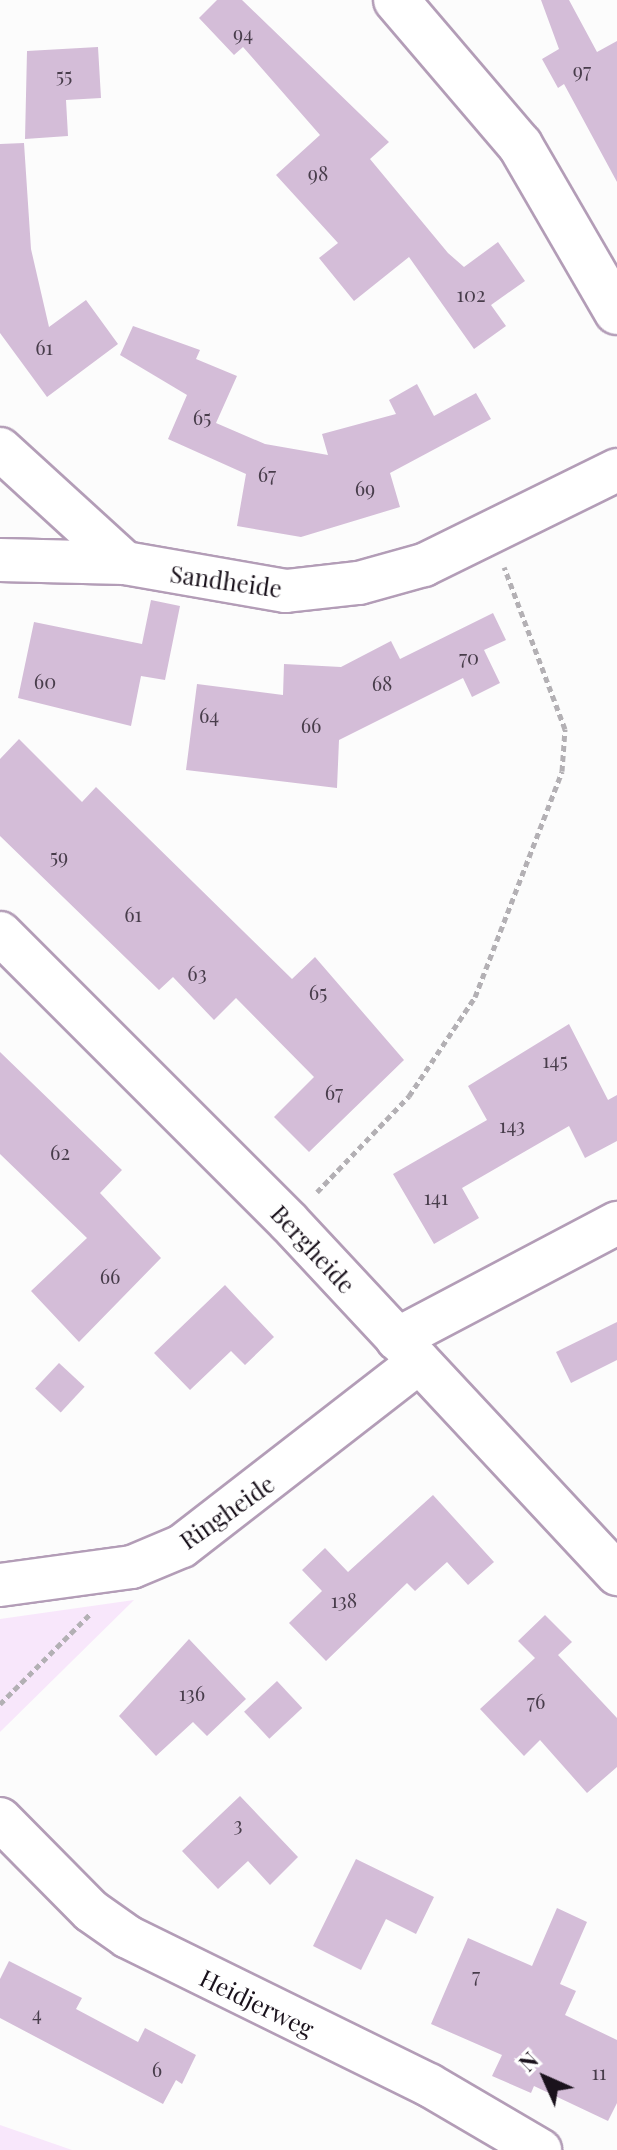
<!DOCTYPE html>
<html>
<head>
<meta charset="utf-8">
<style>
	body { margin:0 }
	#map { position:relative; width:617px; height:2150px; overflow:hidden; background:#fcfcfc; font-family:"Playfair Display",serif }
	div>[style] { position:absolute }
	.green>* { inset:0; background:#f8e7fb }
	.building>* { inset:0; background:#d4bdd8; transform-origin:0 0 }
	.path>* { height:5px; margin-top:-2.5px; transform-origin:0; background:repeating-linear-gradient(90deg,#b3b0b4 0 6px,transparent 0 10px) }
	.roads { filter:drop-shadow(2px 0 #b39db7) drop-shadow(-2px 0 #b39db7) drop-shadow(0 2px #b39db7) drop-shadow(0 -2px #b39db7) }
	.minor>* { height:42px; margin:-21px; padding:0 21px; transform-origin:21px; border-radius:21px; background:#fff }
	.tertiary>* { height:44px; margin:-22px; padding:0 22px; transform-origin:22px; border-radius:22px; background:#fff }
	span { translate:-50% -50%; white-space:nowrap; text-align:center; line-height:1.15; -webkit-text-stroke:7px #fff; paint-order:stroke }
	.number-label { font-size:20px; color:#483d4b }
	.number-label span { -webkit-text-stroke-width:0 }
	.street-label { font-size:24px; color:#1a121c }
	.north { position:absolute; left:505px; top:2038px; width:80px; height:80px; -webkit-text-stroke:6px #fff; paint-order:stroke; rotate:315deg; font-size:22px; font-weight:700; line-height:32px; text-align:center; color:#1a121c }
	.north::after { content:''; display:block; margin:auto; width:28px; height:36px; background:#1a121c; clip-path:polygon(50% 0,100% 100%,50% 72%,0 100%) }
</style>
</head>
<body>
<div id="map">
	<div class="green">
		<div style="clip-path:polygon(134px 1600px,0 1732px,0 1619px)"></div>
		<div style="clip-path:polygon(0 2125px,72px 2150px,0 2150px)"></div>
	</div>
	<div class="building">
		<div style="clip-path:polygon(217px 0,242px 0,389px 142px,370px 159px,448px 253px,464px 267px,498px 242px,525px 281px,491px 305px,506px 326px,474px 349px,409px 257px,354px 301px,319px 258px,338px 243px,276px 175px,320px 135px,243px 47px,234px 55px,199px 18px)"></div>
		<div style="clip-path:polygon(541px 0,569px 0,597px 52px,617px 41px,617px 182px,564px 84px,558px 88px,542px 59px,559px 49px)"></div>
		<div style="clip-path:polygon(98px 47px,101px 98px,66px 100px,68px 136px,25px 139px,27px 51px)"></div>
		<div style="clip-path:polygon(24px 143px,31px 249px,49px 327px,86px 300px,118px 344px,47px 397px,0 333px,0 144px)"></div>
		<div style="clip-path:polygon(133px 326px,200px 350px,196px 359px,237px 376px,216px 423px,265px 444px,328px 455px,322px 434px,396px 414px,389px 400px,417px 384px,434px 416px,476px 393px,491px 419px,390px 473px,400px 507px,301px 537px,237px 526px,246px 474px,168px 439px,187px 395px,120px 355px)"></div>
		<div style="clip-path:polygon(151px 600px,180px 606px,165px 680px,141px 676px,131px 726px,18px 698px,34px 622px,142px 644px)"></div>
		<div style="clip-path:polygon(493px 613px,506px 640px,484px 650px,500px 683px,472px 697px,463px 678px,339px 740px,337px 788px,186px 770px,197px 684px,283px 695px,284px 664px,341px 667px,391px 641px,400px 659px)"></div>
		<div style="clip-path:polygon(19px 739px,82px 802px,96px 787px,292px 979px,315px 957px,404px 1060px,309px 1152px,274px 1117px,314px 1077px,236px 998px,214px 1020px,173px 977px,159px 990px,0 836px,0 759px)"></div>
		<div style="clip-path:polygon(569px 1024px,608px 1100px,617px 1095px,617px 1141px,585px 1158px,569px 1126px,462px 1188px,479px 1218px,434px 1244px,393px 1174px,487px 1120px,468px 1086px)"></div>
		<div style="clip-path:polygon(0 1052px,122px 1170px,100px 1193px,161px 1258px,79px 1342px,31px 1291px,87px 1238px,0 1154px)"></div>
		<div style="clip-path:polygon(225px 1285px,274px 1337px,245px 1365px,231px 1351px,190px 1390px,154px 1353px)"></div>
		<div style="clip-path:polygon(617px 1322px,617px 1360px,571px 1383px,556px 1352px)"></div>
		<div style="left:59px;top:1363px;width:35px;height:35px;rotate:43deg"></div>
		<div style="clip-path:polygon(433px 1495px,494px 1562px,468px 1585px,447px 1562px,415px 1591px,407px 1583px,326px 1661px,289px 1623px,322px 1591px,302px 1570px,325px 1548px,348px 1572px)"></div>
		<div style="clip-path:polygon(545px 1615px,572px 1642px,558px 1655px,617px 1718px,617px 1767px,587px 1793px,540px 1740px,524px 1756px,480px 1709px,535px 1658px,518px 1641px)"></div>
		<div style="clip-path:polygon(189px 1639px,246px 1699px,207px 1736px,193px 1722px,156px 1756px,119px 1716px)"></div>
		<div style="left:277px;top:1681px;width:37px;height:45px;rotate:47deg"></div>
		<div style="clip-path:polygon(240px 1796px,298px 1857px,270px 1885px,248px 1861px,218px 1889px,182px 1851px)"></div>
		<div style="clip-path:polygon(356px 1859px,434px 1897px,416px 1934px,386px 1919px,361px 1970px,313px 1946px)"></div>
		<div style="clip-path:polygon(557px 1908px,587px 1922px,560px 1984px,576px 1991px,565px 2015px,617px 2040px,617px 2103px,608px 2121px,534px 2086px,531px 2093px,492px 2076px,502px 2055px,431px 2024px,468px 1938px,532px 1966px)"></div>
		<div style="clip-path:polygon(9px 1961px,82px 1998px,76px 2009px,138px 2042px,145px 2028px,196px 2055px,182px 2084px,176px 2080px,163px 2104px,0 2018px,0 1979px)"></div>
	</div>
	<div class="path">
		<div style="left:317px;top:1192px;width:133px;rotate:-46.2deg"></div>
		<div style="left:409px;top:1096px;width:119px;rotate:-56.3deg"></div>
		<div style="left:475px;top:997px;width:242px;rotate:-68.9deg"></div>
		<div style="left:562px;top:771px;width:42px;rotate:-85.9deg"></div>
		<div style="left:565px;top:729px;width:173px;rotate:-110.6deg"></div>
		<div style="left:0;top:1704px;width:127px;rotate:-45deg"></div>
	</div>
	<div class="roads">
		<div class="minor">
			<div style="left:0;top:449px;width:169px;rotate:42.4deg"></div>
			<div style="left:125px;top:563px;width:163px;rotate:9.9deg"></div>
			<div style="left:286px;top:591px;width:73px;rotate:-6.3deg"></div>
			<div style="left:359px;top:583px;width:67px;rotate:-15.5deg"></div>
			<div style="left:424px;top:565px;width:215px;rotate:-26.2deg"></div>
			<div style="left:0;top:560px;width:125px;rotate:1.4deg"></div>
			<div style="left:0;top:933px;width:407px;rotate:45deg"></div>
			<div style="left:288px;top:1221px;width:483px;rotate:47deg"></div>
			<div style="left:397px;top:1339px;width:249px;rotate:-27.8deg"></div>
			<div style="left:0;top:1585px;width:133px;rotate:-7.8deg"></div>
			<div style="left:132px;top:1567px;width:54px;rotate:-22.8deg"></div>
			<div style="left:182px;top:1546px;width:300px;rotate:-37.8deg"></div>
			<div style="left:0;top:1819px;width:129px;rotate:45.3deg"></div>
			<div style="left:91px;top:1911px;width:45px;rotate:35.1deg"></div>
			<div style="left:128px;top:1937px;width:335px;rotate:26.2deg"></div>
			<div style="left:429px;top:2085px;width:129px;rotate:30.4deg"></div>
		</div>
		<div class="tertiary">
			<div style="left:396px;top:0;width:191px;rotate:49.5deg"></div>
			<div style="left:520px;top:145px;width:193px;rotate:59.9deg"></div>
		</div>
	</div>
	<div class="number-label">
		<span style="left:243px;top:32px">94</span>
		<span style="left:582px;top:69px">97</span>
		<span style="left:64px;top:74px">55</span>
		<span style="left:318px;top:172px">98</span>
		<span style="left:471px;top:293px">102</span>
		<span style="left:44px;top:346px">61</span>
		<span style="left:202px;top:416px">65</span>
		<span style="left:267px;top:473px">67</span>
		<span style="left:365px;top:487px">69</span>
		<span style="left:469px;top:656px">70</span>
		<span style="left:45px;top:680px">60</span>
		<span style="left:382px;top:682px">68</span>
		<span style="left:209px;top:714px">64</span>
		<span style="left:311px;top:724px">66</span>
		<span style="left:59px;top:855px">59</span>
		<span style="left:133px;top:913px">61</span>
		<span style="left:197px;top:972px">63</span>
		<span style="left:318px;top:991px">65</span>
		<span style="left:555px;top:1059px">145</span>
		<span style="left:334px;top:1091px">67</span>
		<span style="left:512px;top:1124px">143</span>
		<span style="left:60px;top:1151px">62</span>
		<span style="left:436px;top:1196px">141</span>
		<span style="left:110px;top:1275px">66</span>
		<span style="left:344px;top:1599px">138</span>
		<span style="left:192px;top:1692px">136</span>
		<span style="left:536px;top:1700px">76</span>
		<span style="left:238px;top:1823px">3</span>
		<span style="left:476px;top:1974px">7</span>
		<span style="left:37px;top:2012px">4</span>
		<span style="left:157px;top:2068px">6</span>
		<span style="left:599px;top:2071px">11</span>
	</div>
	<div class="street-label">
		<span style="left:226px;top:581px;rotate:8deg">Sandheide</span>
		<span style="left:313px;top:1249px;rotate:47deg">Bergheide</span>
		<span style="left:227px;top:1512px;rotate:-35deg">Ringheide</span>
		<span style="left:257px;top:2003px;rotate:26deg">Heidjerweg</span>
	</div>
	<div class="north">N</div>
</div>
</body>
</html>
